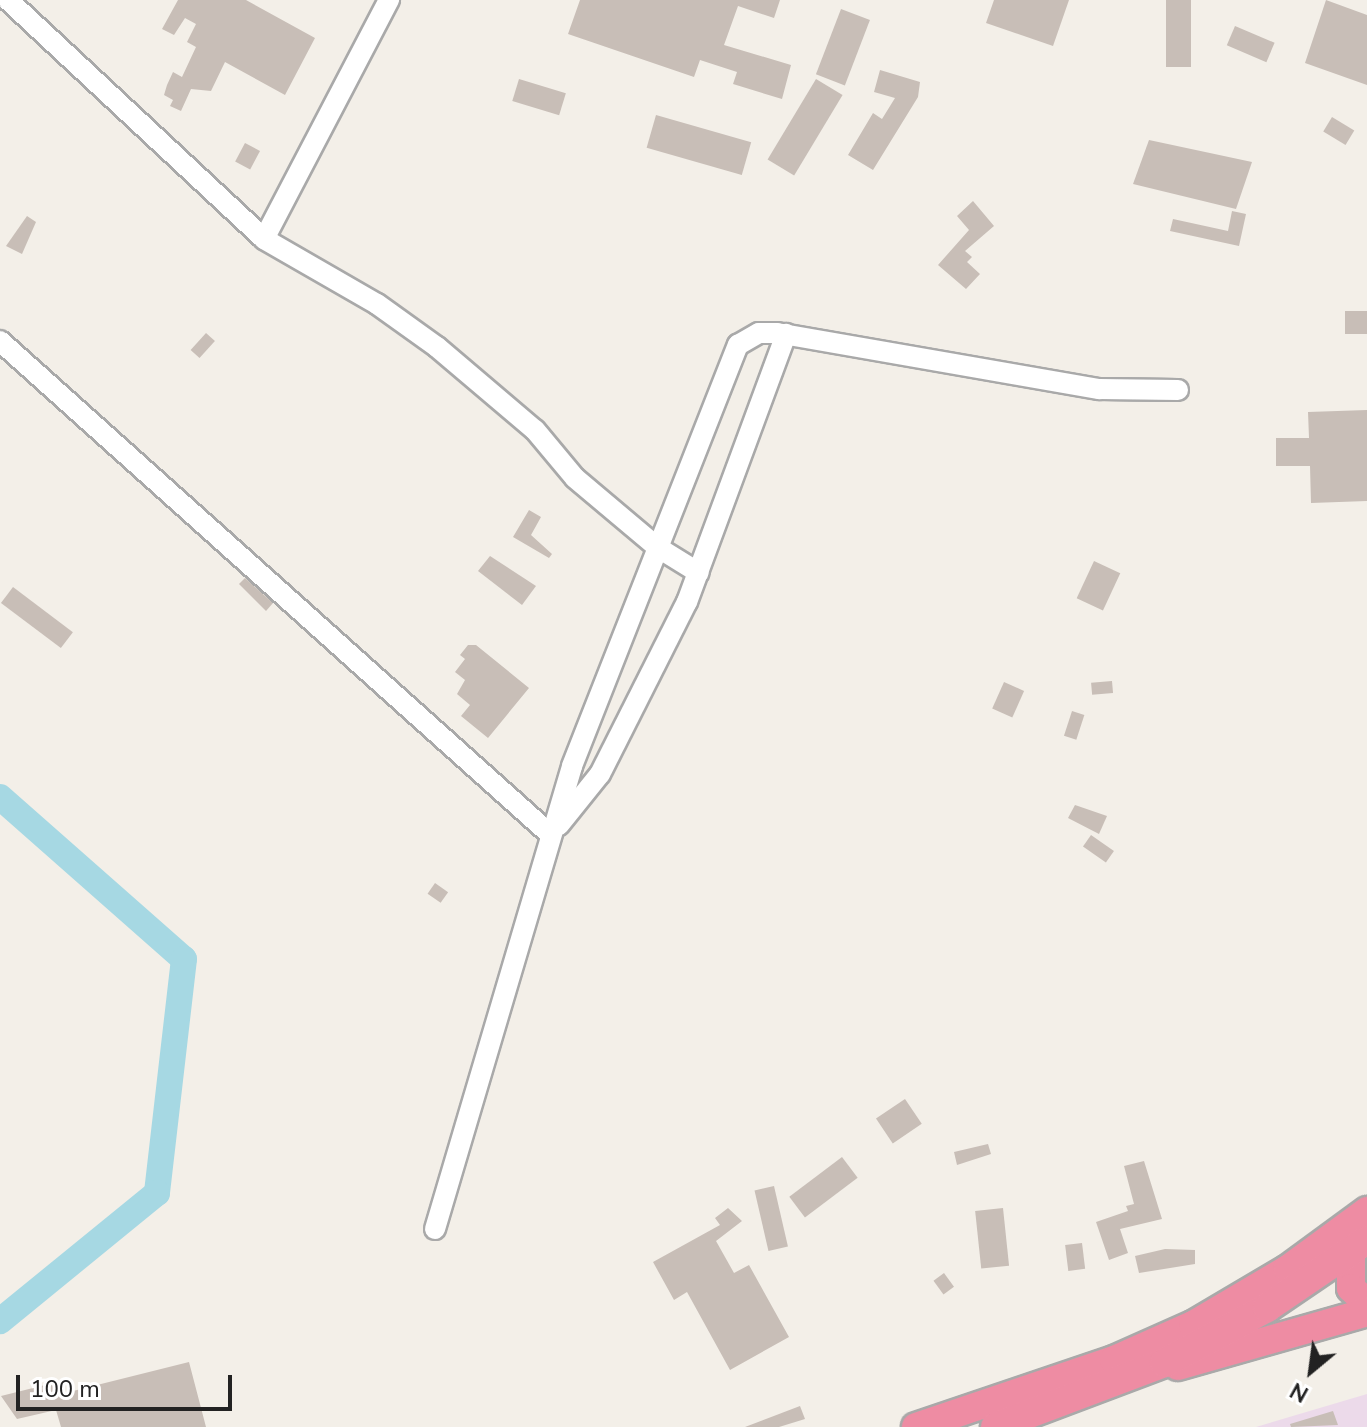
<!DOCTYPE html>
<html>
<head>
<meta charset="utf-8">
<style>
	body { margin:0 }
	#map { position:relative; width:1367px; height:1427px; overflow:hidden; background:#f3efe8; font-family:"Nunito Sans",sans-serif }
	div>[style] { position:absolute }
	.industrial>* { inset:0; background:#ecdaea }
	.river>* { height:26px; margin:-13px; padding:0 13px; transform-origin:13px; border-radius:13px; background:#a6d8e3 }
	.building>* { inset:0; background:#c8beb7; transform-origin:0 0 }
	.roads { filter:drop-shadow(2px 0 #a9a9a9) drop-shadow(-2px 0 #a9a9a9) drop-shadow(0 2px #a9a9a9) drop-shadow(0 -2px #a9a9a9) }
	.minor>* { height:20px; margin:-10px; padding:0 10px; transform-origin:10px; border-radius:10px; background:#fff }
	.highway>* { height:28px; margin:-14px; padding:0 14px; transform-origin:14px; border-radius:14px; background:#ee8ca3 }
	span { translate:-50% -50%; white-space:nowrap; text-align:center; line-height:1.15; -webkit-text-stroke:6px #fff; paint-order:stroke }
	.north { position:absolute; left:1271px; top:1331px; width:80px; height:80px; -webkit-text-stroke:6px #fff; paint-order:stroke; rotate:209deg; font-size:22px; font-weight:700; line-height:32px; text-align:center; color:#222 }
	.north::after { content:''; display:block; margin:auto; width:28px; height:36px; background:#222; clip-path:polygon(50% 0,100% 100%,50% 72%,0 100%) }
	.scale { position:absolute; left:16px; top:1375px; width:216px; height:36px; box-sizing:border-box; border:4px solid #222; border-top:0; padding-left:10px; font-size:24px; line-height:28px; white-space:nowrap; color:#222; -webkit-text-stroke:6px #fff; paint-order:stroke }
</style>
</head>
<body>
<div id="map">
	<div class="industrial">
		<div style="clip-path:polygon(1367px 1394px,1367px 1427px,1256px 1427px)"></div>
	</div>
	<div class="river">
		<div style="left:0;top:797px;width:245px;rotate:41.4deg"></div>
		<div style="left:184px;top:959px;width:236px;rotate:96.6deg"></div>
		<div style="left:157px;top:1193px;width:203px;rotate:140.8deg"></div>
	</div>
	<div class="building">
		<div style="clip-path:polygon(178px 0,246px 0,315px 38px,285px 95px,225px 62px,211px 91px,191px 89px,181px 111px,170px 106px,173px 100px,164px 95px,167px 85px,173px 72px,182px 77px,196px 47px,187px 42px,196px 24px,185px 18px,174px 35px,162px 29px)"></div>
		<div style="clip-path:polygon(580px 0,780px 0,774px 18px,738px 6px,724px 45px,791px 65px,782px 99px,733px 84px,737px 72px,700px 60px,694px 77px,568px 34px)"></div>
		<div style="clip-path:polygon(994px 0,1069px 0,1053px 46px,986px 23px)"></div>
		<div style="left:1166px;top:0;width:25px;height:67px"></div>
		<div style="clip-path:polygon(1326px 0,1367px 15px,1367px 85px,1305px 63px)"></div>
		<div style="left:841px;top:9px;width:31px;height:70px;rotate:21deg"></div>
		<div style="left:1235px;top:26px;width:43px;height:21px;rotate:23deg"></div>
		<div style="clip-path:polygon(880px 70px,920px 82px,918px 97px,873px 170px,848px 155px,873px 113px,882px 119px,895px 98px,874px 92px)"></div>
		<div style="left:519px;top:79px;width:49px;height:23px;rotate:17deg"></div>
		<div style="left:816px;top:79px;width:31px;height:94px;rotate:31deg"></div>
		<div style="left:656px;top:115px;width:99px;height:34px;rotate:16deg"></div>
		<div style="left:1332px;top:117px;width:26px;height:17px;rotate:31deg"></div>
		<div style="clip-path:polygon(1149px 140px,1252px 162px,1236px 209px,1133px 184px)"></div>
		<div style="left:245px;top:143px;width:17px;height:21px;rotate:28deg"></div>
		<div style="clip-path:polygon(973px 201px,994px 226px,965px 251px,972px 257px,967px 262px,980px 274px,966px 289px,938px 265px,969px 230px,957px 216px)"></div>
		<div style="clip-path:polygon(1232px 211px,1246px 214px,1239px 246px,1170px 231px,1173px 219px,1228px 231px)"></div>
		<div style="clip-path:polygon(27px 216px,36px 222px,22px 254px,6px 246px)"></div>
		<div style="left:1345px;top:311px;width:22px;height:23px"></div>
		<div style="left:206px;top:333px;width:12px;height:23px;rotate:42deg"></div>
		<div style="clip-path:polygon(1367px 410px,1367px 501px,1311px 503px,1310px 466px,1276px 466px,1276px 438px,1309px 438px,1308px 412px)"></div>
		<div style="clip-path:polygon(529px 510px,541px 517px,531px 535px,552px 554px,549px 558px,513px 537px)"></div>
		<div style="clip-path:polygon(490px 556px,536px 586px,522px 605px,478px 571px)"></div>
		<div style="left:1094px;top:561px;width:29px;height:41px;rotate:25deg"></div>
		<div style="clip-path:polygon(245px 578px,273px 603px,266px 611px,239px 584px)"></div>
		<div style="left:13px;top:587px;width:75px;height:20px;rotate:37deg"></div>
		<div style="clip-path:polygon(468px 645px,476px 645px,529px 688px,488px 738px,461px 716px,470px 705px,457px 694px,465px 680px,455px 672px,465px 659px,460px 655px)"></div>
		<div style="left:1112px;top:681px;width:12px;height:21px;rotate:85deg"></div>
		<div style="left:1004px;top:682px;width:22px;height:29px;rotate:24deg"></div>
		<div style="left:1072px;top:711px;width:13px;height:26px;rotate:18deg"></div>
		<div style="clip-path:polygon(1075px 805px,1107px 816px,1099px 834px,1068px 818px)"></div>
		<div style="left:1091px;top:835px;width:28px;height:14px;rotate:35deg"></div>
		<div style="left:435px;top:883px;width:16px;height:13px;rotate:35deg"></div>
		<div style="left:905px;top:1099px;width:30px;height:35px;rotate:56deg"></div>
		<div style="clip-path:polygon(988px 1144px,991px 1154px,957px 1165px,954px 1152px)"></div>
		<div style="left:842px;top:1157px;width:26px;height:66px;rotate:53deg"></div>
		<div style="clip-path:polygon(1144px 1161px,1162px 1219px,1120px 1229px,1128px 1253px,1109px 1260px,1096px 1222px,1128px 1211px,1126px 1206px,1134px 1204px,1124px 1166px)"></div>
		<div style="left:774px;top:1186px;width:62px;height:20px;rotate:77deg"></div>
		<div style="clip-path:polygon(728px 1208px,742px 1221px,716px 1241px,734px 1273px,749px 1265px,789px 1337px,730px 1370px,687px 1292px,674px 1300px,653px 1262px,720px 1225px,715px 1218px)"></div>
		<div style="left:1003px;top:1208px;width:58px;height:28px;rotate:84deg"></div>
		<div style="left:1082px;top:1243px;width:26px;height:17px;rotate:83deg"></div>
		<div style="clip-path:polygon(1165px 1249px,1195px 1250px,1195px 1264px,1139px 1273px,1135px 1256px)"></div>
		<div style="left:944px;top:1273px;width:17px;height:13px;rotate:54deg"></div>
		<div style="clip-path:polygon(189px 1362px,206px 1427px,61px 1427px,56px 1410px,17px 1419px,1px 1396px,61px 1381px,65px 1393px)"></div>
		<div style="clip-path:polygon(800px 1406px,805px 1419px,779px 1427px,745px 1427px)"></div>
		<div style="clip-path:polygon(1333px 1411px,1338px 1425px,1291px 1427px,1290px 1424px)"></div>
	</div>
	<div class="roads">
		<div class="minor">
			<div style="left:8px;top:0;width:350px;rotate:43deg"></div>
			<div style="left:264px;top:239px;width:130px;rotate:29.9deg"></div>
			<div style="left:377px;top:304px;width:74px;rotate:35.6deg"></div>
			<div style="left:437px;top:347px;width:128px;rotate:40.3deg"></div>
			<div style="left:535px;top:430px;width:62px;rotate:50.2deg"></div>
			<div style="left:575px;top:478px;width:107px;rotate:40.1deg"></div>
			<div style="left:657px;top:547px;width:49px;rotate:31.8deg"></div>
			<div style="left:264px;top:239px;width:270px;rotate:-62.4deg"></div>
			<div style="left:0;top:341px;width:740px;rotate:41.88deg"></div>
			<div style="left:559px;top:825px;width:65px;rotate:-51.2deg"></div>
			<div style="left:600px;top:774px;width:193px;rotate:-63.2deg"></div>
			<div style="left:687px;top:602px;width:286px;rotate:-69.7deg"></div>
			<div style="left:435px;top:1229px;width:483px;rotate:-73.5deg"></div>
			<div style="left:572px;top:766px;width:453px;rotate:-68.5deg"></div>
			<div style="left:738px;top:345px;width:24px;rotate:-30deg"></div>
			<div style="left:759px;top:333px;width:18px"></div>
			<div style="left:777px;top:333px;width:327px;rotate:9.9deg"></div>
			<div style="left:1099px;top:389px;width:79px;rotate:0.7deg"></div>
		</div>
		<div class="highway">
			<div style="left:1356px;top:1239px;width:13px;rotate:113deg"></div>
			<div style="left:1351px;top:1251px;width:37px;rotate:90deg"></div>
			<div style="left:1351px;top:1288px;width:22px;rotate:43deg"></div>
			<div style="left:1178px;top:1366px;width:197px;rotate:-15.9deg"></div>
			<div style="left:916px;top:1427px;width:209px;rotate:-18.7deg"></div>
			<div style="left:1114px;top:1360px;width:86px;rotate:-23.9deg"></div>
			<div style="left:1193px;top:1325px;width:110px;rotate:-30.5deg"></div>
			<div style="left:1288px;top:1269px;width:98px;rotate:-36.3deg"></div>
			<div style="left:995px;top:1427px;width:181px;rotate:-20.7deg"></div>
			<div style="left:1164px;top:1363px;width:117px;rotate:-28.1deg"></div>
			<div style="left:1267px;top:1308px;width:121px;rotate:-34.2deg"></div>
		</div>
	</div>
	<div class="north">N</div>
	<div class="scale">100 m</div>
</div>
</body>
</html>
